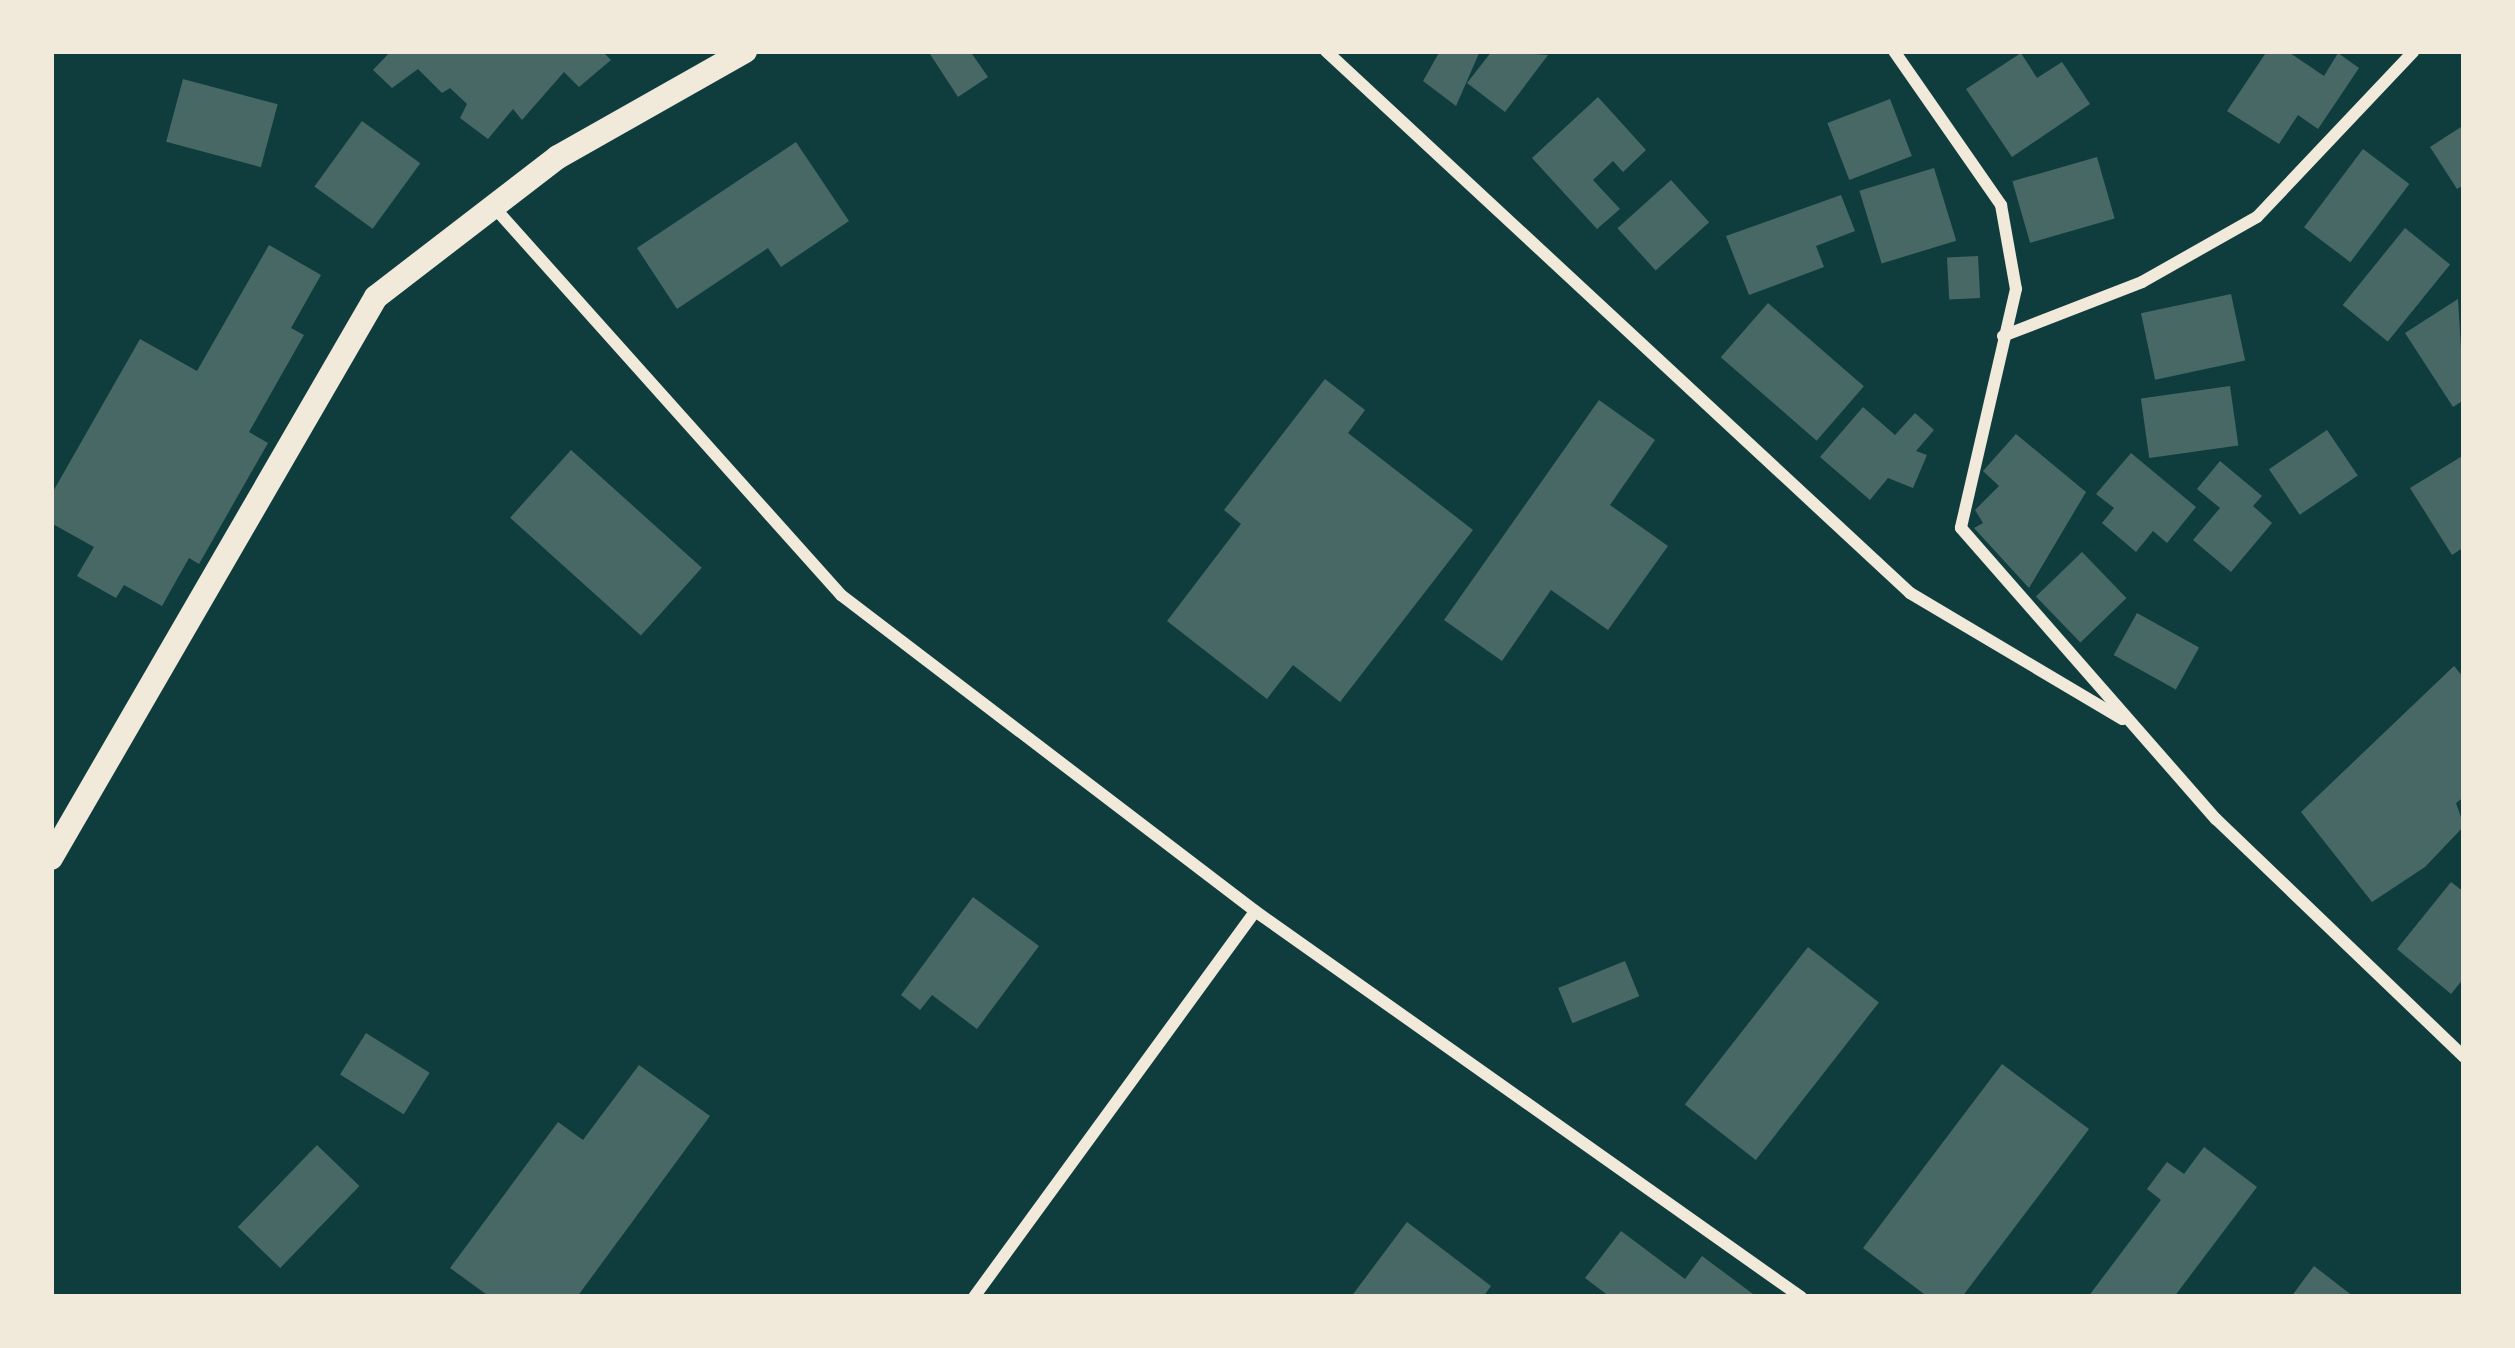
<!DOCTYPE html>
<html>
<head>
<meta charset="utf-8">
<style>
	body { margin:0 }
	#map { position:relative; width:2515px; height:1348px; overflow:hidden; background:#0f3d3e; font-family:Lato,sans-serif }
	div>[style] { position:absolute }
	.building>* { inset:0; background:#486865; transform-origin:0 0 }
	.minor>* { height:12px; margin:-6px; padding:0 6px; transform-origin:6px; border-radius:6px; background:#f1e9da }
	.secondary>* { height:24px; margin:-12px; padding:0 12px; transform-origin:12px; border-radius:12px; background:#f1e9da }
	span { translate:-50% -50%; white-space:nowrap; text-align:center; line-height:1.15; -webkit-text-stroke:12px #f1e9da; paint-order:stroke }
	.frame { position:absolute; inset:0; border:54px solid #f1e9da; pointer-events:none }
</style>
</head>
<body>
<div id="map">
	<div class="building">
		<div style="clip-path:polygon(391px 51px,602px 51px,611px 60px,579px 87px,564px 72px,522px 120px,513px 109px,488px 139px,460px 118px,467px 104px,450px 88px,442px 93px,418px 69px,392px 88px,373px 70px)"></div>
		<div style="clip-path:polygon(928px 51px,970px 51px,988px 77px,958px 97px)"></div>
		<div style="clip-path:polygon(1440px 51px,1480px 51px,1456px 106px,1423px 81px)"></div>
		<div style="clip-path:polygon(1492px 51px,1548px 55px,1505px 112px,1467px 83px)"></div>
		<div style="clip-path:polygon(2267px 51px,2287px 51px,2324px 76px,2338px 53px,2359px 68px,2318px 129px,2298px 115px,2279px 144px,2227px 111px)"></div>
		<div style="clip-path:polygon(2021px 53px,2037px 78px,2062px 62px,2090px 104px,2012px 157px,1966px 89px)"></div>
		<div style="left:183px;top:79px;width:98px;height:65px;rotate:15deg"></div>
		<div style="clip-path:polygon(1598px 97px,1646px 150px,1623px 172px,1613px 161px,1593px 180px,1620px 209px,1597px 229px,1532px 158px)"></div>
		<div style="left:1890px;top:99px;width:61px;height:67px;rotate:69deg"></div>
		<div style="left:362px;top:121px;width:72px;height:81px;rotate:36deg"></div>
		<div style="clip-path:polygon(2464px 125px,2464px 185px,2457px 189px,2430px 147px)"></div>
		<div style="clip-path:polygon(796px 142px,849px 221px,781px 267px,768px 248px,677px 309px,637px 248px)"></div>
		<div style="left:2363px;top:149px;width:58px;height:98px;rotate:37deg"></div>
		<div style="left:2097px;top:157px;width:64px;height:88px;rotate:74deg"></div>
		<div style="left:1934px;top:168px;width:76px;height:78px;rotate:73deg"></div>
		<div style="left:1671px;top:180px;width:57px;height:72px;rotate:48deg"></div>
		<div style="clip-path:polygon(1841px 195px,1855px 231px,1816px 246px,1824px 267px,1749px 295px,1726px 236px)"></div>
		<div style="left:2405px;top:228px;width:58px;height:99px;rotate:39deg"></div>
		<div style="clip-path:polygon(269px 245px,321px 275px,291px 328px,304px 335px,249px 432px,268px 443px,199px 564px,189px 558px,162px 606px,124px 585px,116px 598px,77px 576px,94px 547px,51px 523px,51px 495px,140px 339px,197px 371px)"></div>
		<div style="left:1978px;top:256px;width:42px;height:31px;rotate:87deg"></div>
		<div style="left:2231px;top:294px;width:68px;height:92px;rotate:78deg"></div>
		<div style="clip-path:polygon(2458px 299px,2464px 400px,2453px 407px,2405px 333px)"></div>
		<div style="left:1768px;top:303px;width:127px;height:72px;rotate:41deg"></div>
		<div style="clip-path:polygon(1325px 379px,1365px 410px,1348px 433px,1473px 530px,1340px 702px,1293px 665px,1267px 699px,1167px 621px,1241px 524px,1224px 510px)"></div>
		<div style="left:2230px;top:386px;width:60px;height:90px;rotate:82deg"></div>
		<div style="clip-path:polygon(1599px 400px,1655px 440px,1610px 505px,1668px 546px,1608px 630px,1551px 590px,1502px 661px,1444px 620px)"></div>
		<div style="clip-path:polygon(1863px 407px,1895px 435px,1915px 413px,1934px 430px,1916px 451px,1927px 455px,1913px 488px,1888px 478px,1870px 500px,1820px 457px)"></div>
		<div style="left:2327px;top:430px;width:55px;height:70px;rotate:56deg"></div>
		<div style="clip-path:polygon(2016px 434px,2086px 492px,2029px 588px,1974px 528px,1983px 523px,1975px 510px,1999px 486px,1983px 471px)"></div>
		<div style="left:571px;top:450px;width:176px;height:91px;rotate:42deg"></div>
		<div style="clip-path:polygon(2131px 453px,2196px 507px,2167px 543px,2153px 531px,2136px 552px,2102px 523px,2114px 508px,2096px 494px)"></div>
		<div style="clip-path:polygon(2464px 455px,2464px 547px,2452px 555px,2410px 488px)"></div>
		<div style="clip-path:polygon(2220px 461px,2262px 496px,2253px 506px,2272px 523px,2231px 572px,2193px 540px,2220px 508px,2197px 489px)"></div>
		<div style="left:2082px;top:552px;width:64px;height:64px;rotate:46deg"></div>
		<div style="left:2137px;top:613px;width:71px;height:48px;rotate:29deg"></div>
		<div style="clip-path:polygon(2454px 666px,2464px 678px,2464px 797px,2456px 803px,2464px 826px,2425px 867px,2372px 902px,2301px 812px)"></div>
		<div style="clip-path:polygon(2451px 882px,2464px 892px,2464px 978px,2451px 994px,2397px 949px)"></div>
		<div style="clip-path:polygon(973px 897px,1039px 946px,977px 1029px,932px 995px,920px 1010px,901px 995px)"></div>
		<div style="left:1808px;top:947px;width:90px;height:200px;rotate:38deg"></div>
		<div style="left:1625px;top:961px;width:38px;height:72px;rotate:68deg"></div>
		<div style="left:366px;top:1033px;width:75px;height:49px;rotate:32deg"></div>
		<div style="clip-path:polygon(2002px 1064px,2089px 1129px,1962px 1297px,1928px 1297px,1863px 1248px)"></div>
		<div style="clip-path:polygon(639px 1065px,710px 1116px,577px 1297px,490px 1297px,450px 1268px,558px 1122px,583px 1140px)"></div>
		<div style="left:317px;top:1145px;width:59px;height:114px;rotate:44deg"></div>
		<div style="clip-path:polygon(2204px 1147px,2257px 1187px,2174px 1297px,2088px 1297px,2161px 1200px,2147px 1189px,2167px 1162px,2184px 1174px)"></div>
		<div style="clip-path:polygon(1407px 1222px,1491px 1286px,1483px 1297px,1351px 1297px)"></div>
		<div style="clip-path:polygon(1621px 1231px,1685px 1279px,1702px 1256px,1757px 1297px,1610px 1297px,1585px 1278px)"></div>
		<div style="clip-path:polygon(2314px 1266px,2354px 1297px,2291px 1297px)"></div>
	</div>
	<div class="minor">
		<div style="left:1326px;top:51px;width:797px;rotate:42.86deg"></div>
		<div style="left:1910px;top:593px;width:247px;rotate:30.7deg"></div>
		<div style="left:1894px;top:51px;width:188px;rotate:55.2deg"></div>
		<div style="left:2001px;top:205px;width:85px;rotate:79.9deg"></div>
		<div style="left:2016px;top:289px;width:245px;rotate:103deg"></div>
		<div style="left:1961px;top:528px;width:387px;rotate:48.8deg"></div>
		<div style="left:2216px;top:819px;width:344px;rotate:43.8deg"></div>
		<div style="left:493px;top:206px;width:522px;rotate:48.18deg"></div>
		<div style="left:841px;top:595px;width:521px;rotate:37.35deg"></div>
		<div style="left:1255px;top:911px;width:669px;rotate:35.26deg"></div>
		<div style="left:2003px;top:336px;width:149px;rotate:-21.2deg"></div>
		<div style="left:2142px;top:282px;width:132px;rotate:-29.5deg"></div>
		<div style="left:2257px;top:217px;width:228px;rotate:-46.6deg"></div>
		<div style="left:974px;top:1297px;width:477px;rotate:-53.9deg"></div>
	</div>
	<div class="secondary">
		<div style="left:51px;top:858px;width:648px;rotate:-59.92deg"></div>
		<div style="left:376px;top:297px;width:230px;rotate:-37.6deg"></div>
		<div style="left:558px;top:157px;width:215px;rotate:-29.5deg"></div>
	</div>
	<div class="frame"></div>
</div>
</body>
</html>
